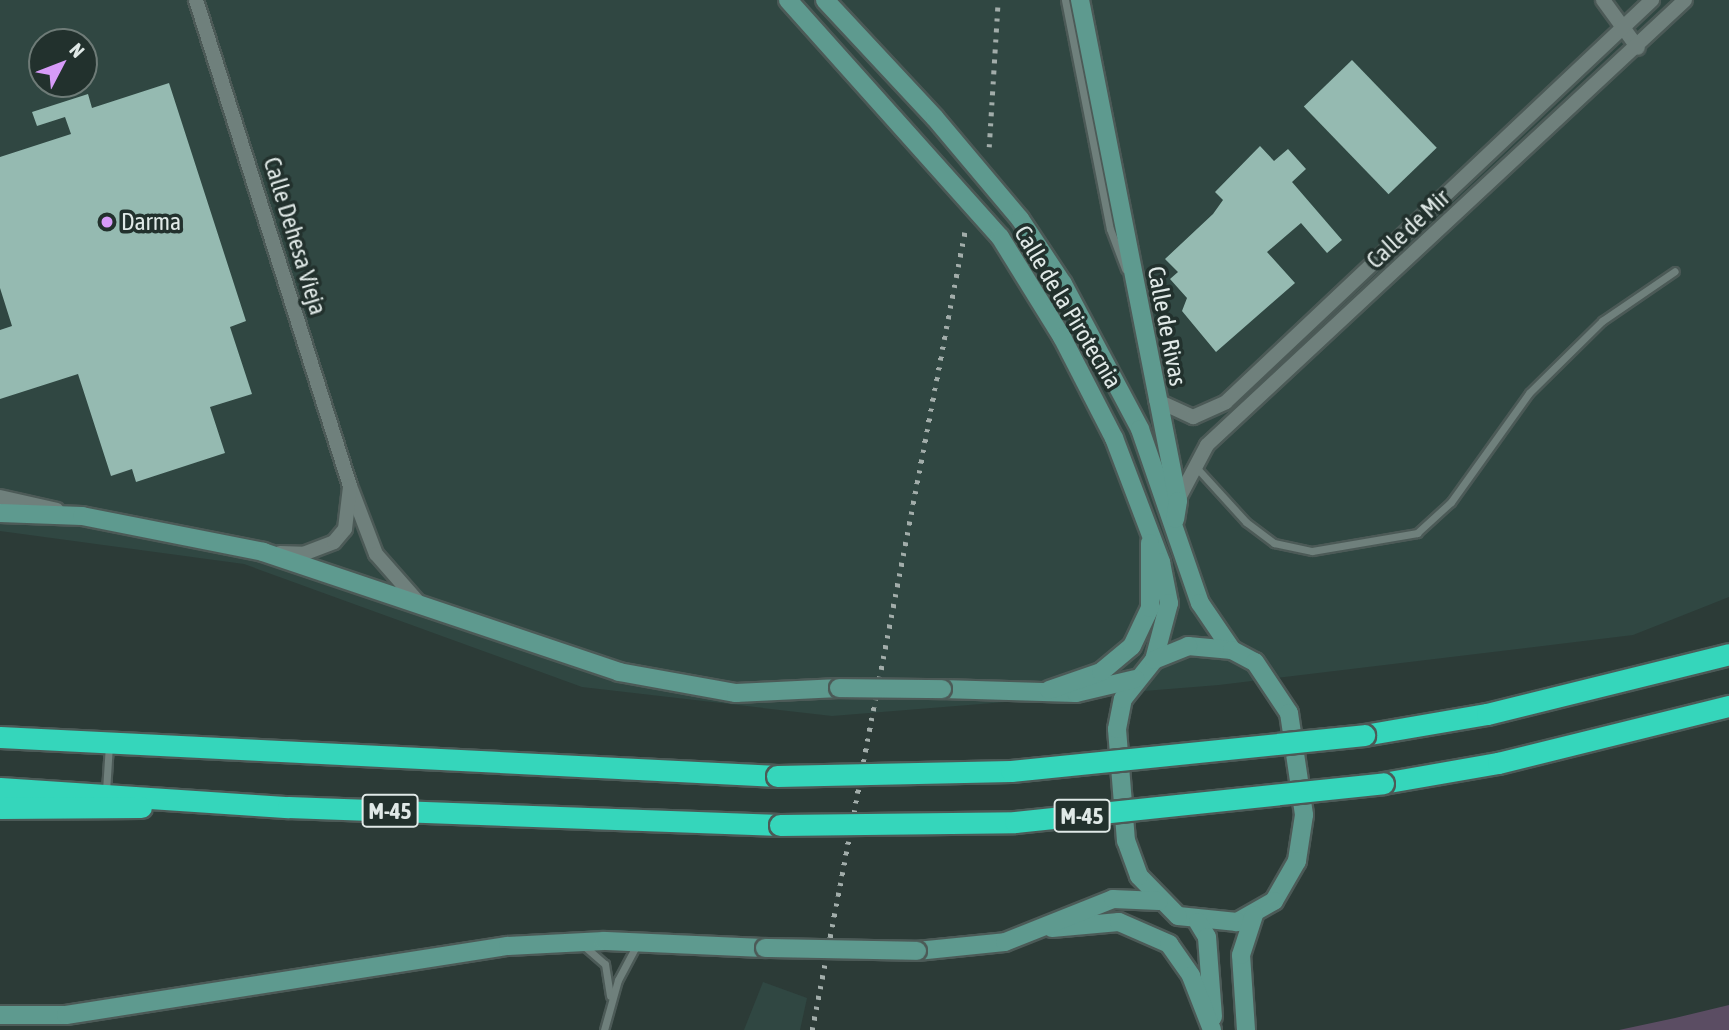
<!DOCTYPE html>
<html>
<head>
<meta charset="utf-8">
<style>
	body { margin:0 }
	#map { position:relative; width:1729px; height:1030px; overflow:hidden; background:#2c3b37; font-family:"Asap Condensed",sans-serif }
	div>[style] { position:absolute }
	.built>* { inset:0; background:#304742 }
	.green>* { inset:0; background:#5b4d63 }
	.building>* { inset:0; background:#95bab1; transform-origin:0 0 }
	.roads { filter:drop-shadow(2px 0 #4c5a57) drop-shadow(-2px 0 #4c5a57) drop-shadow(0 2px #4c5a57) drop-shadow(0 -2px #4c5a57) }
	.lane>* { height:7px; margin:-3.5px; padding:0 3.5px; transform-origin:3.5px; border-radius:3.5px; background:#6f807c }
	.street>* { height:14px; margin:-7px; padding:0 7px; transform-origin:7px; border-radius:7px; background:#6f807c }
	.secondary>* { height:18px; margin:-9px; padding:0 9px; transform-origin:9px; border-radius:9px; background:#5e9a8f }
	.highway>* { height:21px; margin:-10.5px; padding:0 10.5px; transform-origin:10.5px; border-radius:10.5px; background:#35d6bb }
	.rail>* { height:4.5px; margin-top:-2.25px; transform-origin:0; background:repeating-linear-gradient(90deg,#a2adaa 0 3.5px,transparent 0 10.5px) }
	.bridges { filter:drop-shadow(2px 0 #4c5a57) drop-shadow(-2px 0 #4c5a57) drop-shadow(0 2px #4c5a57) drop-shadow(0 -2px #4c5a57) }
	.secondary-bridge>* { height:18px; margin:-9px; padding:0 9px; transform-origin:9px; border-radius:9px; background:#5e9a8f }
	.highway-bridge>* { height:21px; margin:-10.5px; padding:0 10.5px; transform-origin:10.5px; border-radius:10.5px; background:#35d6bb }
	.dots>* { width:19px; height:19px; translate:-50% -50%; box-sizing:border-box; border:4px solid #22312d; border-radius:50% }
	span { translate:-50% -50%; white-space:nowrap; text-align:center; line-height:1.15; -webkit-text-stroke:7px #22312d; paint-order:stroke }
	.shield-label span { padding:2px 5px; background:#22312d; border:2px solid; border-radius:5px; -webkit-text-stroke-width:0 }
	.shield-label { font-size:23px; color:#e0e9e7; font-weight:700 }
	.poi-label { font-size:24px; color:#e0e9e7 }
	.left { translate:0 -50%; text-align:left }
	.street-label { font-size:24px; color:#e0e9e7 }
	.north { position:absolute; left:28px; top:28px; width:70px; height:70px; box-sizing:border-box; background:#22312d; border:2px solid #6e7b77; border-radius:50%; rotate:48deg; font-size:19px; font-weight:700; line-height:28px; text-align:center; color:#e0e9e7 }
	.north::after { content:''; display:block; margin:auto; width:24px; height:32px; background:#d79bf9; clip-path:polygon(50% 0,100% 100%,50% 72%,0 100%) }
</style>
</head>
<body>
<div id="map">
	<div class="built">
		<div style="clip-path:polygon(evenodd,0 0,1729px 0,1729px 597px,1633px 635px,1219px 685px,832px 716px,582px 687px,244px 564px,0 531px,0 0,42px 42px,84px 42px,84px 84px,42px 84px,42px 42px)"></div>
		<div style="clip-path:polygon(763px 982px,807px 998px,800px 1030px,744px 1030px)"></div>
	</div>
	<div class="green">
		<div style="clip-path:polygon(1729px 1005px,1729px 1030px,1619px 1030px,1675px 1018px)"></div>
	</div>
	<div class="building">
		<div style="left:1352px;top:60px;width:122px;height:67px;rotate:46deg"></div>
		<div style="clip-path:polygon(169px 83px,246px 321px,230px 327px,252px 394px,210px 407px,225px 453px,136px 482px,132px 469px,111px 476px,78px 374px,0 399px,0 330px,12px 326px,0 288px,0 157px,71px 134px,65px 117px,37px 126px,32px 112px,88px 94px,92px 108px)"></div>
		<div style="clip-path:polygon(1260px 146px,1274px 161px,1288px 149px,1306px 169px,1292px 182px,1342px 240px,1327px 253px,1301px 223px,1267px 252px,1295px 283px,1216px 352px,1182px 311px,1187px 298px,1170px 279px,1178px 272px,1165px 259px,1213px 214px,1223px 200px,1215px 192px)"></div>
	</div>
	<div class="roads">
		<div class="lane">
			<div style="left:1065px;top:0;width:233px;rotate:78.9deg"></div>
			<div style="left:1110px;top:229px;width:43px;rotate:69.4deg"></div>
			<div style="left:1195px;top:466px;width:76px;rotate:47.7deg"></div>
			<div style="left:1246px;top:522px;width:35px;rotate:37deg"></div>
			<div style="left:1274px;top:543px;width:39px;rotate:12deg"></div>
			<div style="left:1312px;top:551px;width:107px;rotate:-9.7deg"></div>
			<div style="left:1417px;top:533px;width:46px;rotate:-42.4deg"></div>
			<div style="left:1451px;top:502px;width:134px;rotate:-54.4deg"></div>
			<div style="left:1529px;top:393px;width:103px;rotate:-44.6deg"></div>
			<div style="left:1602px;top:321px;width:88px;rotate:-34.4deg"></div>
			<div style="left:106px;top:791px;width:47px;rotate:-86.3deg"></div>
			<div style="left:583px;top:945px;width:29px;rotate:41deg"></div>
			<div style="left:605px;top:964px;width:32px;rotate:81deg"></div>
			<div style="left:604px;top:1030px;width:52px;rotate:-74.4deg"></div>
			<div style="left:618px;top:980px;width:40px;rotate:-62deg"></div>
		</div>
		<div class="street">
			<div style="left:196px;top:0;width:510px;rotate:72.42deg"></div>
			<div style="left:350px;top:486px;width:73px;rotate:69.1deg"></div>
			<div style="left:376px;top:554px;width:65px;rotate:48.7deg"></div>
			<div style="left:1603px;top:0;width:59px;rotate:53.9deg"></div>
			<div style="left:1156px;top:400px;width:41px;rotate:24.7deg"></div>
			<div style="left:1193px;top:417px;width:36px;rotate:-24deg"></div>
			<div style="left:1226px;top:402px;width:586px;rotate:-43.34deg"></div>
			<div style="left:0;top:497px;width:58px;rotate:12.8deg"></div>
			<div style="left:1178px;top:500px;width:62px;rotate:-62.2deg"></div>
			<div style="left:1207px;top:445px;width:653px;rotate:-42.95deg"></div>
			<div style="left:280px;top:553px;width:23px;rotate:2deg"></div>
			<div style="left:303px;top:554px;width:33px;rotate:-21deg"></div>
			<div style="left:334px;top:542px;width:17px;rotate:-50deg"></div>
			<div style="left:345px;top:529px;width:42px;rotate:-83.2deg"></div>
		</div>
		<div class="secondary">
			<div style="left:788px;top:0;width:318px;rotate:48.2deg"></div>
			<div style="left:1000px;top:237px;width:118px;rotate:58.2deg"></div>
			<div style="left:1062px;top:337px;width:114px;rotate:62.8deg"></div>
			<div style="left:1114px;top:438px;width:133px;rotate:69.2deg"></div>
			<div style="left:1161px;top:562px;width:42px;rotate:79deg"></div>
			<div style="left:1169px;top:603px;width:59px;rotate:104.7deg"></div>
			<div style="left:825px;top:0;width:161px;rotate:47deg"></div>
			<div style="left:935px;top:118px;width:132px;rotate:49.9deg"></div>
			<div style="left:1020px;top:219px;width:78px;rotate:56.5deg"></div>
			<div style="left:1063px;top:284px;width:164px;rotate:62deg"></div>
			<div style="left:1140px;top:429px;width:184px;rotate:71deg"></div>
			<div style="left:1200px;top:603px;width:57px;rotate:55.8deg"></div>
			<div style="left:1080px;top:0;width:510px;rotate:78.93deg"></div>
			<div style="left:1178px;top:501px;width:18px;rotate:99deg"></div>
			<div style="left:0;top:513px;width:82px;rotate:2.1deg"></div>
			<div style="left:82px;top:516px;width:185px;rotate:11.2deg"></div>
			<div style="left:263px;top:552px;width:376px;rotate:18.6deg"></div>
			<div style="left:619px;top:672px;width:119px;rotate:10.2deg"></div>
			<div style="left:736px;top:693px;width:103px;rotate:-2.8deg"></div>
			<div style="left:1188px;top:646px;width:44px;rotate:5.2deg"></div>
			<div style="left:1232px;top:650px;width:26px;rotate:28deg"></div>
			<div style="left:1255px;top:662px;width:61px;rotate:56.3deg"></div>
			<div style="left:1289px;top:713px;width:103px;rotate:81.6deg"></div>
			<div style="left:1304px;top:815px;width:47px;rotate:98.7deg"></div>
			<div style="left:1297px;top:861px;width:46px;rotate:119.9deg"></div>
			<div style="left:1274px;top:901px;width:43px;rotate:150.4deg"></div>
			<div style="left:1237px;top:922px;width:59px;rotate:-174.2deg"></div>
			<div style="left:1178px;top:916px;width:56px;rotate:-134.3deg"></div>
			<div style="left:1139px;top:876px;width:37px;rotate:-110deg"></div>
			<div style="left:1126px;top:841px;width:112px;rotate:-94.6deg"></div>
			<div style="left:1117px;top:729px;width:31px;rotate:-79deg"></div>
			<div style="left:1123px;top:699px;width:50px;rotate:-51.5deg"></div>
			<div style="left:1154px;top:660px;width:37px;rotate:-22deg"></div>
			<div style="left:942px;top:689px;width:134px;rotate:1.7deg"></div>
			<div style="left:1076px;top:693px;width:61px;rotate:-13.3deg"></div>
			<div style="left:1049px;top:690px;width:55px;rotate:-19.1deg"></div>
			<div style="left:1101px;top:672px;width:40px;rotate:-40deg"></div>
			<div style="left:1132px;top:646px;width:42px;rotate:-64.7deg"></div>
			<div style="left:1150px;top:608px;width:65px;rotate:-90deg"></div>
			<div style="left:1198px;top:922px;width:17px;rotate:59deg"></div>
			<div style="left:1207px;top:937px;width:80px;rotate:85.7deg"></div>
			<div style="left:1052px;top:928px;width:67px;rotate:-5.1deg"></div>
			<div style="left:1119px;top:922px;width:55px;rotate:23.7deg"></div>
			<div style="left:1169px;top:944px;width:39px;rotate:55deg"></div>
			<div style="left:1191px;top:976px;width:58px;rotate:68.7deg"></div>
			<div style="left:917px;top:951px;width:88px;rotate:-5.8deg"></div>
			<div style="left:1005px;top:942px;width:116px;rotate:-21.7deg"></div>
			<div style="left:1113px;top:899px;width:46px;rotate:2.5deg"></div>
			<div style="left:0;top:1015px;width:66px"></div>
			<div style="left:66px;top:1015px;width:447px;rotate:-8.9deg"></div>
			<div style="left:508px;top:946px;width:96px;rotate:-3deg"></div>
			<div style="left:604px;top:941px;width:161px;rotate:2.5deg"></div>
			<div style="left:1246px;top:1030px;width:75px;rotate:-93.8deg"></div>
			<div style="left:1241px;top:955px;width:42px;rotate:-72deg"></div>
		</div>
		<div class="highway">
			<div style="left:1364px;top:735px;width:125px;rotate:-9.7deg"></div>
			<div style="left:1487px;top:714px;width:249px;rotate:-13.9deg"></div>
			<div style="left:0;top:737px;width:778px;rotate:2.87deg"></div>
			<div style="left:1383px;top:783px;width:117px;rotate:-9.9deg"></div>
			<div style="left:1498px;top:763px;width:238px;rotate:-13.9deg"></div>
			<div style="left:0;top:788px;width:289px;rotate:3.8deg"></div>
			<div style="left:288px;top:807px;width:492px;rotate:2.1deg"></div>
			<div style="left:0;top:808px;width:141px;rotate:-0.4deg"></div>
		</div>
	</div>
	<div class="rail">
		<div style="left:989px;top:147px;width:147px;rotate:-86.5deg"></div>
		<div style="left:812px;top:1030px;width:814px;rotate:-79.16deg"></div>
	</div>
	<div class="bridges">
		<div class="secondary-bridge">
			<div style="left:839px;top:688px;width:103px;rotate:0.6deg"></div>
			<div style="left:765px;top:948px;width:152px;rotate:1.1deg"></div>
		</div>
		<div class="highway-bridge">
			<div style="left:777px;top:776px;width:234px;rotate:-1.2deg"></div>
			<div style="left:1011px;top:771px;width:355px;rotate:-5.8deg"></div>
			<div style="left:780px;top:825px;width:235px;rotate:-0.7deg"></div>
			<div style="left:1015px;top:822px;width:370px;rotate:-6deg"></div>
		</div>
	</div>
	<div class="dots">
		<div style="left:107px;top:222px;background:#d79bf9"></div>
	</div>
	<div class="shield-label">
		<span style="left:390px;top:811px">M-45</span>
		<span style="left:1082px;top:816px">M-45</span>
	</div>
	<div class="poi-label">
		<span class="left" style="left:121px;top:222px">Darma</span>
	</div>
	<div class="street-label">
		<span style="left:1408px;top:229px;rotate:-43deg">Calle de Mir</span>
		<span style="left:295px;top:236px;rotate:73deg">Calle Dehesa Vieja</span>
		<span style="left:1068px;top:307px;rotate:59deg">Calle de la Pirotecnia</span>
		<span style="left:1167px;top:326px;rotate:79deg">Calle de Rivas</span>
	</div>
	<div class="north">N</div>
</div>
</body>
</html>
